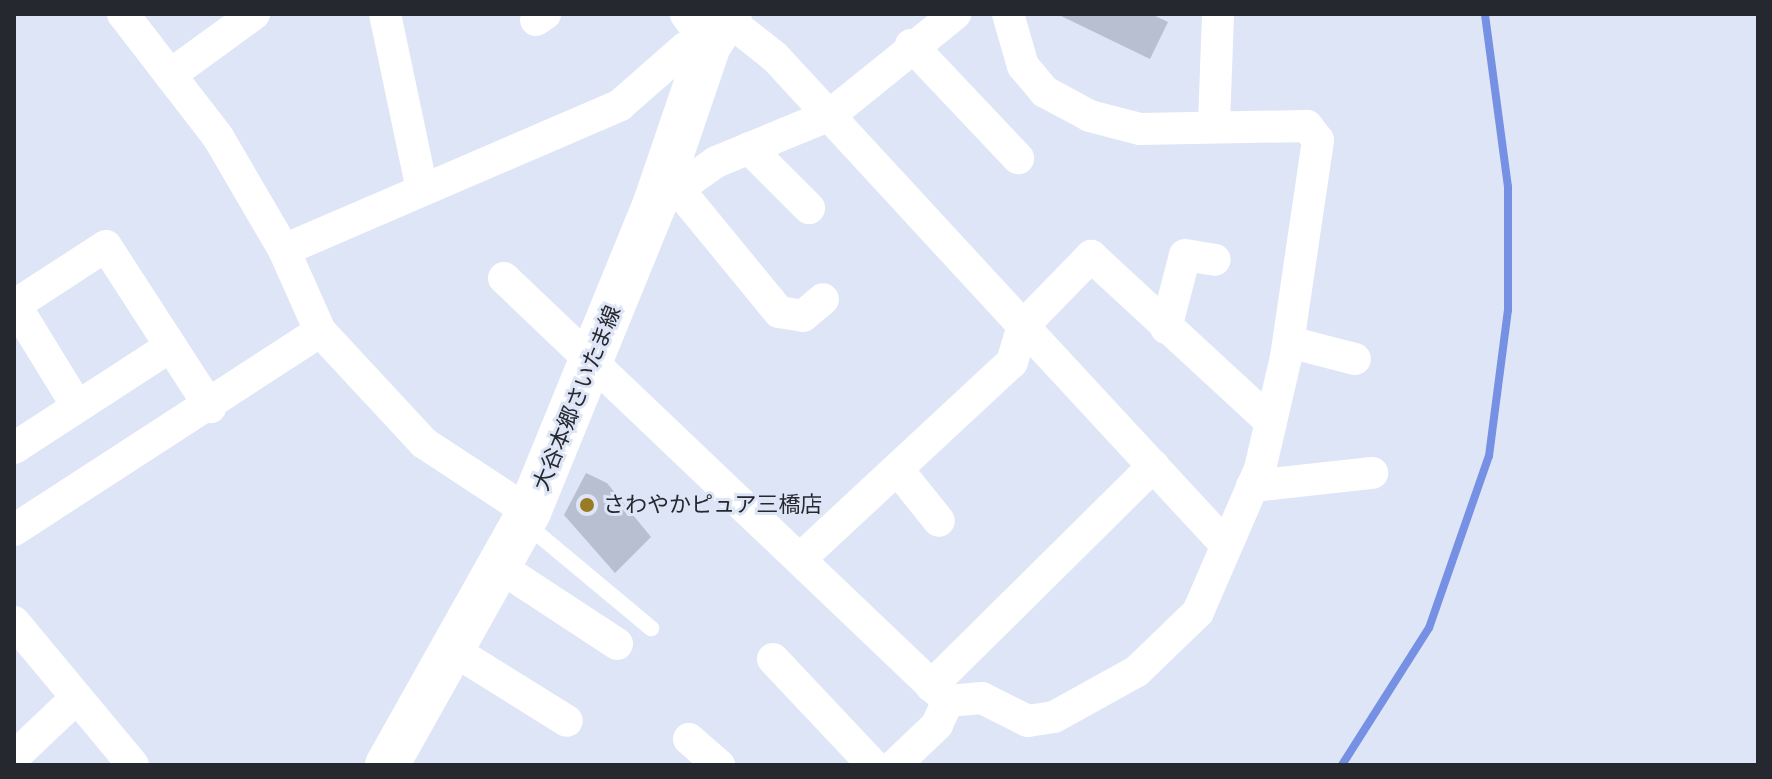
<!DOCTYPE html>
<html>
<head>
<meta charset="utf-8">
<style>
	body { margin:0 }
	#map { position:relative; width:1772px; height:779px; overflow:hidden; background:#dee5f7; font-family:"Work Sans","Noto Sans JP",sans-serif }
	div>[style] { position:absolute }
	.stream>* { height:8px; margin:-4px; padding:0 4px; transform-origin:4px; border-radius:4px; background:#7690e4 }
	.building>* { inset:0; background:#b8bfd0 }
	.lane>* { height:16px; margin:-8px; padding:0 8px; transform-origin:8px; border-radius:8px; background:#fff }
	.street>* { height:32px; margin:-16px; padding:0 16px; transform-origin:16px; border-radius:16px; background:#fff }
	.secondary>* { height:44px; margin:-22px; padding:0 22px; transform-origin:22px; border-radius:22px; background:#fff }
	.dots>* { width:22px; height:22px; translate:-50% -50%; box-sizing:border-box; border:4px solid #dee5f7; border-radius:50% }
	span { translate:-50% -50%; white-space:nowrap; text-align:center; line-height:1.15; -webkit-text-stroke:6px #dee5f7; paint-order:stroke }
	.street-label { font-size:22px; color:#25282e }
	.poi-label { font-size:22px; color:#25282e }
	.left { translate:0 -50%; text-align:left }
	.frame { position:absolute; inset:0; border:16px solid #25282e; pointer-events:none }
</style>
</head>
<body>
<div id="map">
	<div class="stream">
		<div style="left:1342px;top:765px;width:162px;rotate:-57.6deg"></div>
		<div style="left:1429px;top:628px;width:182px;rotate:-70.8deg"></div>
		<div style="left:1489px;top:456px;width:147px;rotate:-82.6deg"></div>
		<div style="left:1508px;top:310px;width:123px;rotate:-90deg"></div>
		<div style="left:1508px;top:187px;width:175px;rotate:-97.6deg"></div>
	</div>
	<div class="building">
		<div style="clip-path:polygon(1057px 14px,1151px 14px,1168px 22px,1150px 59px)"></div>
		<div style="clip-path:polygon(586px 473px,607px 483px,651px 537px,615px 573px,564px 515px)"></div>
	</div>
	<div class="lane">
		<div style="left:526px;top:524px;width:163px;rotate:39.8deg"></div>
	</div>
	<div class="street">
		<div style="left:123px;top:14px;width:155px;rotate:52.3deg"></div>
		<div style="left:218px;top:137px;width:131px;rotate:59.7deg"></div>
		<div style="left:284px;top:250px;width:89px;rotate:66deg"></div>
		<div style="left:320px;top:331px;width:153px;rotate:47.1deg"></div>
		<div style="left:424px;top:443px;width:126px;rotate:33.3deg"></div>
		<div style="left:385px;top:14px;width:180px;rotate:78.1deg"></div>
		<div style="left:727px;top:19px;width:61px;rotate:38.4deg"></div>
		<div style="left:775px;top:57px;width:366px;rotate:47.3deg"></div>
		<div style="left:1023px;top:326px;width:38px;rotate:107deg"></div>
		<div style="left:1012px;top:362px;width:289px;rotate:137.1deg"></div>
		<div style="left:536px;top:20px;width:11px;rotate:-34deg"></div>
		<div style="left:911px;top:45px;width:156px;rotate:46.6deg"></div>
		<div style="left:170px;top:75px;width:104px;rotate:-36deg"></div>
		<div style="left:1214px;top:124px;width:110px;rotate:-87.9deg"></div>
		<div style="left:749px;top:148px;width:85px;rotate:45deg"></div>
		<div style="left:678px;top:189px;width:159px;rotate:50.6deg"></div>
		<div style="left:779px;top:312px;width:24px;rotate:9deg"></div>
		<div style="left:803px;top:316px;width:26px;rotate:-40deg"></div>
		<div style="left:654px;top:206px;width:76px;rotate:-35.4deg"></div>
		<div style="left:716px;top:162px;width:123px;rotate:-22.4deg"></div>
		<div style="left:830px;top:115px;width:161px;rotate:-38.9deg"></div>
		<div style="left:284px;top:250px;width:366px;rotate:-23.3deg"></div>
		<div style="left:620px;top:105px;width:86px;rotate:-41.2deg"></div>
		<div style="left:685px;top:48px;width:24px;rotate:-7deg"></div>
		<div style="left:709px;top:45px;width:39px;rotate:-127deg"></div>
		<div style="left:504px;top:278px;width:613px;rotate:43.61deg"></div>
		<div style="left:948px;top:701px;width:26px;rotate:115deg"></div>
		<div style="left:937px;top:725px;width:58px;rotate:136.4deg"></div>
		<div style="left:1166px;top:328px;width:75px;rotate:-75.4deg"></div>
		<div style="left:1185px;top:255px;width:30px;rotate:9deg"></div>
		<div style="left:1289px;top:342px;width:68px;rotate:14.4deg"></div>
		<div style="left:77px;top:406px;width:119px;rotate:-121.5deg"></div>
		<div style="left:15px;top:305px;width:108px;rotate:-33deg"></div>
		<div style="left:106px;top:246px;width:192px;rotate:57.1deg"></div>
		<div style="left:14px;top:448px;width:187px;rotate:-33deg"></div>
		<div style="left:898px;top:470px;width:65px;rotate:51.2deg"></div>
		<div style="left:1252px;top:486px;width:121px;rotate:-6.2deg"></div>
		<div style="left:14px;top:530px;width:365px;rotate:-33deg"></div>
		<div style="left:1226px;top:545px;width:299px;rotate:-132.8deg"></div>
		<div style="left:1023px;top:326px;width:98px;rotate:-45.8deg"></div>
		<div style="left:1091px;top:256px;width:245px;rotate:42.7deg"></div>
		<div style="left:500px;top:567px;width:140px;rotate:33.3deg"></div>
		<div style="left:14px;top:622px;width:186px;rotate:50.2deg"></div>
		<div style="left:453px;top:650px;width:134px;rotate:31.9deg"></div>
		<div style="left:773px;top:659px;width:146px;rotate:46.7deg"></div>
		<div style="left:931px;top:686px;width:313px;rotate:-44.7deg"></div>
		<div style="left:948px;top:701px;width:34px;rotate:-5deg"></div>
		<div style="left:982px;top:698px;width:51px;rotate:26.6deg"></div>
		<div style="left:1028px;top:721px;width:26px;rotate:-9deg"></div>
		<div style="left:1054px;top:717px;width:95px;rotate:-29deg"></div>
		<div style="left:1137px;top:671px;width:85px;rotate:-44deg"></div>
		<div style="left:1198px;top:612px;width:156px;rotate:-66.6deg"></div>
		<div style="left:1260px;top:469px;width:115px;rotate:-76.9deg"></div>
		<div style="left:1286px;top:357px;width:219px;rotate:-81.6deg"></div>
		<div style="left:1318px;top:140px;width:18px;rotate:-128deg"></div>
		<div style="left:1307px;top:126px;width:167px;rotate:179deg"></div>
		<div style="left:1140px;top:129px;width:52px;rotate:-165.4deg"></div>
		<div style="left:1090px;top:116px;width:51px;rotate:-151.9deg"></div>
		<div style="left:1045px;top:92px;width:34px;rotate:-130deg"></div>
		<div style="left:1023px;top:66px;width:54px;rotate:-106.1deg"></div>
		<div style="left:689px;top:739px;width:40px;rotate:41deg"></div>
		<div style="left:14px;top:757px;width:83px;rotate:-43.5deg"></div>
	</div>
	<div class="secondary">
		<div style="left:387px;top:765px;width:290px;rotate:-60.7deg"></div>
		<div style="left:529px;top:512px;width:331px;rotate:-67.8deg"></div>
		<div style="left:654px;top:206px;width:170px;rotate:-71.1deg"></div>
		<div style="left:709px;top:45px;width:37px;rotate:-56deg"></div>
	</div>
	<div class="dots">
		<div style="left:587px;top:505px;background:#997b24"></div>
	</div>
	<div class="street-label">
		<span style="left:577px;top:398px;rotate:-68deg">大谷本郷さいたま線</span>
	</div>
	<div class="poi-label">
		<span class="left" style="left:603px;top:505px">さわやかピュア三橋店</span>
	</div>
	<div class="frame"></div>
</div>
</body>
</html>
